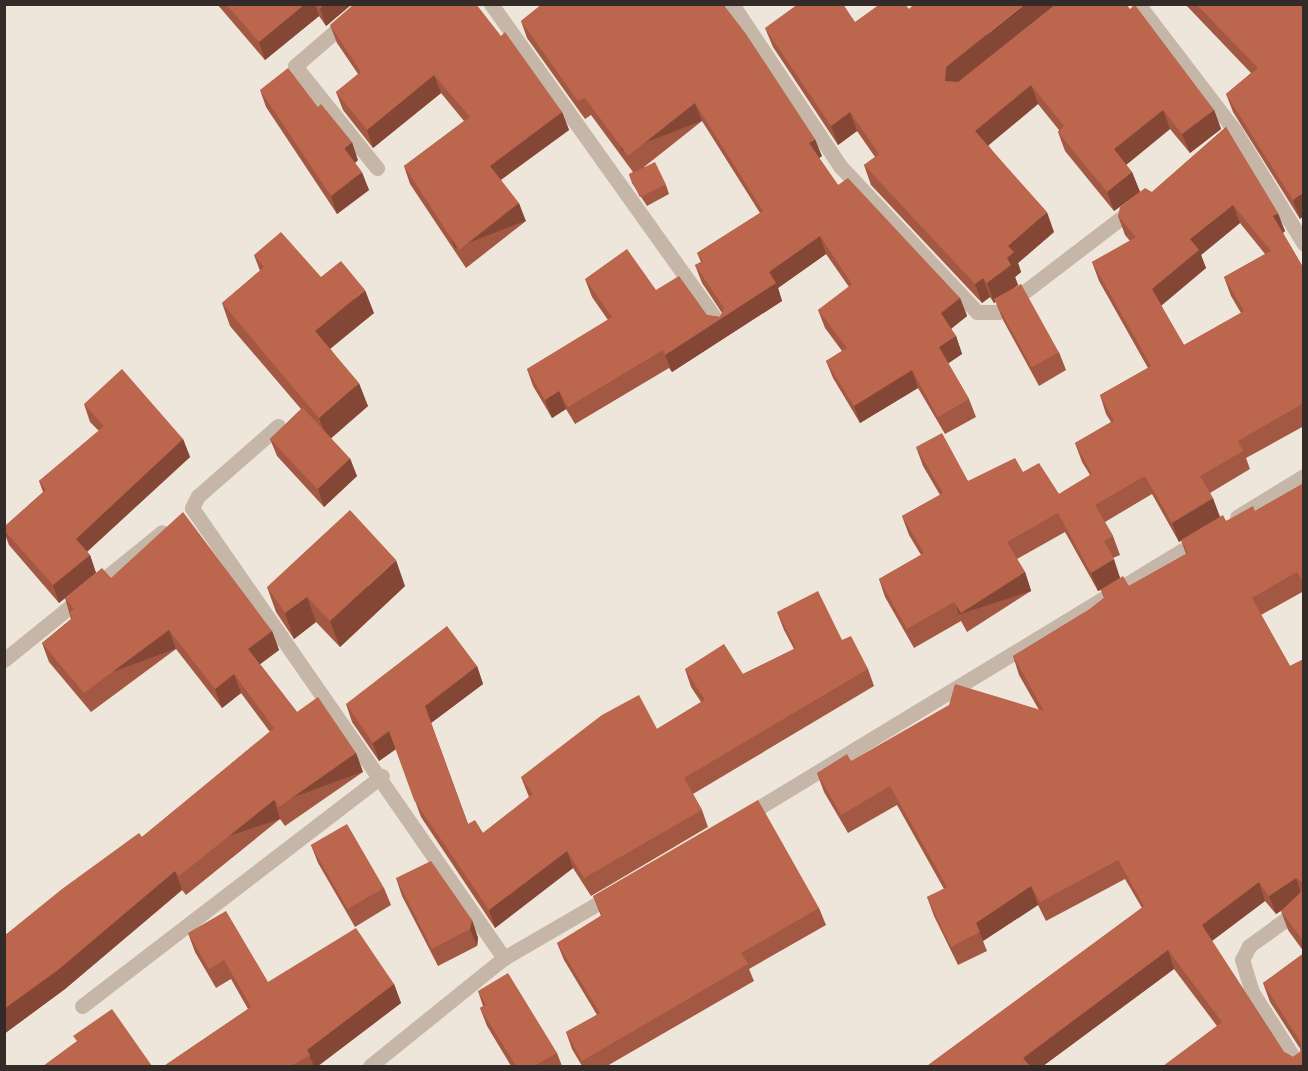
<!DOCTYPE html>
<html>
<head>
<meta charset="utf-8">
<style>
	body { margin:0 }
	#map { position:relative; width:1308px; height:1071px; overflow:hidden; background:#efe6db; font-family:"Space Grotesk",sans-serif }
	div>[style] { position:absolute }
	.street>* { height:15px; margin:-7.5px; padding:0 7.5px; transform-origin:7.5px; border-radius:7.5px; background:#c6b6a8 }
	.wall>* { inset:0; background:#a25842 }
	.shaded-wall>* { inset:0; background:#844736; transform-origin:0 0 }
	.building>* { inset:0; background:#bc664d; transform-origin:0 0 }
	span { translate:-50% -50%; white-space:nowrap; text-align:center; line-height:1.15; -webkit-text-stroke:5px #f7f0e7; paint-order:stroke }
	.frame { position:absolute; inset:0; border:6px solid #342b28; pointer-events:none }
</style>
</head>
<body>
<div id="map">
	<div class="street">
		<div style="left:367px;top:4px;width:95px;rotate:139.3deg"></div>
		<div style="left:295px;top:66px;width:131px;rotate:51.2deg"></div>
		<div style="left:491px;top:4px;width:397px;rotate:54.5deg"></div>
		<div style="left:732px;top:4px;width:195px;rotate:56.3deg"></div>
		<div style="left:840px;top:166px;width:200px;rotate:46.8deg"></div>
		<div style="left:977px;top:312px;width:21px"></div>
		<div style="left:998px;top:312px;width:171px;rotate:-37.4deg"></div>
		<div style="left:1138px;top:4px;width:160px;rotate:52.6deg"></div>
		<div style="left:1235px;top:131px;width:132px;rotate:58.6deg"></div>
		<div style="left:1215px;top:146px;width:25px;rotate:-37deg"></div>
		<div style="left:278px;top:426px;width:106px;rotate:138.8deg"></div>
		<div style="left:198px;top:496px;width:13px;rotate:117deg"></div>
		<div style="left:192px;top:508px;width:548px;rotate:55.27deg"></div>
		<div style="left:1237px;top:517px;width:79px;rotate:-31.5deg"></div>
		<div style="left:4px;top:660px;width:203px;rotate:-39deg"></div>
		<div style="left:745px;top:816px;width:534px;rotate:-31.28deg"></div>
		<div style="left:82px;top:1006px;width:378px;rotate:-37.5deg"></div>
		<div style="left:370px;top:1066px;width:172px;rotate:-38.9deg"></div>
		<div style="left:504px;top:958px;width:127px;rotate:-30.2deg"></div>
		<div style="left:1299px;top:1066px;width:88px;rotate:-122.4deg"></div>
		<div style="left:1252px;top:992px;width:34px;rotate:-107deg"></div>
		<div style="left:1242px;top:960px;width:16px;rotate:-63deg"></div>
		<div style="left:1249px;top:946px;width:68px;rotate:-36deg"></div>
	</div>
	<div class="wall">
		<div style="clip-path:polygon(217px 4px,352px 4px,326px 26px,319px 16px,265px 60px)"></div>
		<div style="clip-path:polygon(539px 4px,723px 4px,822px 156px,819px 158px,838px 185px,960px 298px,967px 316px,951px 329px,956px 336px,962px 354px,948px 363px,969px 399px,976px 417px,945px 434px,918px 388px,860px 423px,833px 378px,826px 361px,842px 351px,825px 328px,818px 310px,849px 287px,826px 254px,778px 288px,782px 301px,672px 372px,669px 368px,575px 424px,566px 409px,552px 418px,533px 386px,527px 369px,608px 320px,592px 297px,585px 279px,656px 290px,707px 315px,720px 317px,722px 313px,702px 283px,695px 265px,701px 262px,697px 253px,760px 213px,702px 121px,644px 167px,666px 185px,669px 194px,647px 206px,632px 183px,629px 174px,633px 172px,591px 115px,585px 119px,527px 38px,521px 21px,540px 6px)"></div>
		<div style="clip-path:polygon(1185px 4px,1304px 4px,1300px 219px,1233px 112px,1226px 94px,1251px 73px)"></div>
		<div style="clip-path:polygon(909px 9px,1214px 110px,1221px 129px,1190px 153px,1170px 129px,1126px 165px,1132px 172px,1140px 192px,1114px 211px,1065px 151px,1058px 132px,1059px 130px,1038px 104px,988px 145px,1054px 232px,1018px 263px,1021px 272px,1015px 277px,1018px 285px,994px 303px,990px 297px,982px 303px,871px 185px,864px 165px,875px 157px,857px 131px,838px 145px,773px 47px,765px 28px,855px 22px)"></div>
		<div style="clip-path:polygon(330px 25px,501px 36px,562px 112px,569px 130px,501px 180px,526px 221px,466px 268px,410px 184px,404px 166px,464px 121px,441px 93px,373px 148px,343px 110px,336px 92px,358px 74px,337px 43px)"></div>
		<div style="clip-path:polygon(260px 90px,358px 160px,355px 163px,369px 190px,337px 214px,266px 107px)"></div>
		<div style="clip-path:polygon(evenodd,1226px 127px,1285px 231px,1283px 233px,1304px 269px,1304px 426px,1246px 458px,1250px 469px,1210px 493px,1220px 517px,1226px 521px,1255px 511px,1304px 483px,1304px 591px,1261px 615px,1290px 666px,1304px 659px,1304px 952px,1288px 930px,1281px 911px,1276px 914px,1265px 901px,1212px 941px,1284px 1052px,1293px 1057px,1300px 1052px,1301px 1050px,1270px 1002px,1263px 983px,1304px 953px,1304px 1066px,1217px 1026px,1174px 969px,1043px 1066px,927px 1066px,1142px 908px,1125px 879px,1046px 921px,1038px 905px,983px 941px,987px 951px,958px 965px,934px 916px,927px 897px,944px 889px,897px 805px,848px 833px,824px 792px,817px 773px,851px 761px,1039px 710px,1019px 675px,1013px 656px,1090px 609px,1104px 598px,1101px 590px,1098px 591px,1065px 532px,1017px 559px,1025px 572px,1031px 591px,967px 632px,961px 621px,914px 648px,885px 597px,879px 579px,921px 555px,909px 535px,902px 516px,940px 495px,923px 466px,916px 447px,968px 481px,1023px 472px,1059px 494px,1090px 475px,1082px 462px,1075px 443px,1111px 422px,1106px 414px,1100px 395px,1148px 368px,1099px 281px,1092px 262px,1130px 241px,1125px 235px,1118px 216px,1152px 192px,1226px 127px,1240px 223px,1265px 254px,1224px 277px,1231px 296px,1241px 313px,1184px 345px,1161px 306px,1206px 268px,1201px 255px,1240px 223px,1226px 127px,1152px 494px,1179px 542px,1181px 540px,1186px 554px,1129px 586px,1120px 578px,1113px 558px,1120px 555px,1113px 536px,1105px 522px,1152px 494px)"></div>
		<div style="clip-path:polygon(254px 255px,321px 277px,374px 313px,330px 348px,368px 406px,331px 438px,357px 476px,324px 507px,277px 456px,270px 439px,301px 409px,230px 326px,222px 303px,260px 271px)"></div>
		<div style="clip-path:polygon(996px 303px,1059px 352px,1066px 370px,1039px 386px,1003px 320px)"></div>
		<div style="clip-path:polygon(84px 404px,183px 439px,190px 457px,87px 552px,90px 555px,96px 573px,59px 603px,9px 545px,4px 532px,4px 527px,43px 492px,39px 481px,99px 431px,90px 422px)"></div>
		<div style="clip-path:polygon(111px 578px,272px 631px,279px 650px,260px 664px,297px 712px,356px 753px,363px 772px,285px 826px,280px 819px,186px 895px,182px 890px,65px 989px,4px 1034px,4px 936px,142px 837px,270px 732px,241px 693px,222px 708px,176px 649px,91px 712px,49px 662px,42px 643px,71px 619px,65px 598px)"></div>
		<div style="clip-path:polygon(405px 586px,340px 647px,316px 622px,294px 639px,276px 612px,267px 587px)"></div>
		<div style="clip-path:polygon(777px 612px,842px 640px,868px 669px,874px 686px,693px 794px,702px 810px,708px 827px,591px 896px,573px 868px,495px 928px,421px 817px,396px 749px,379px 761px,352px 722px,346px 704px,477px 666px,483px 684px,431px 723px,468px 824px,483px 833px,529px 797px,521px 777px,657px 729px,701px 702px,691px 687px,685px 669px,743px 674px,794px 649px,784px 630px)"></div>
		<div style="clip-path:polygon(311px 845px,384px 888px,391px 905px,355px 927px,318px 863px)"></div>
		<div style="clip-path:polygon(396px 878px,472px 920px,478px 938px,477px 946px,438px 966px,402px 896px)"></div>
		<div style="clip-path:polygon(593px 896px,819px 908px,826px 925px,749px 969px,754px 981px,607px 1066px,582px 1066px,572px 1049px,566px 1032px,597px 1015px,564px 960px,557px 943px,601px 916px)"></div>
		<div style="clip-path:polygon(188px 933px,268px 982px,394px 984px,401px 1003px,318px 1066px,164px 1066px,248px 1009px,231px 979px,216px 988px,195px 952px)"></div>
		<div style="clip-path:polygon(478px 991px,557px 1053px,562px 1066px,511px 1066px,487px 1026px,480px 1008px,483px 1006px)"></div>
	</div>
	<div class="shaded-wall">
		<div style="clip-path:polygon(305px 4px,315px 4px,319px 16px,265px 60px,259px 42px)"></div>
		<div style="clip-path:polygon(324px 4px,352px 4px,326px 26px,320px 8px)"></div>
		<div style="clip-path:polygon(1025px 4px,1057px 4px,952px 100px,945px 81px,946px 67px)"></div>
		<div style="clip-path:polygon(434px 75px,441px 93px,373px 148px,367px 130px)"></div>
		<div style="clip-path:polygon(1031px 85px,1038px 104px,983px 150px,975px 131px)"></div>
		<div style="left:695px;top:103px;width:19px;height:85px;rotate:69deg"></div>
		<div style="clip-path:polygon(1163px 110px,1170px 129px,1121px 169px,1114px 149px)"></div>
		<div style="clip-path:polygon(1214px 110px,1221px 129px,1190px 153px,1182px 134px)"></div>
		<div style="clip-path:polygon(562px 112px,569px 130px,496px 183px,490px 166px)"></div>
		<div style="clip-path:polygon(850px 112px,857px 131px,838px 145px,831px 126px)"></div>
		<div style="clip-path:polygon(815px 139px,822px 156px,815px 161px,809px 143px)"></div>
		<div style="clip-path:polygon(352px 142px,358px 160px,351px 166px,344px 148px)"></div>
		<div style="clip-path:polygon(362px 172px,369px 190px,337px 214px,331px 196px)"></div>
		<div style="clip-path:polygon(1132px 172px,1140px 192px,1114px 211px,1107px 192px)"></div>
		<div style="clip-path:polygon(1304px 192px,1304px 216px,1300px 219px,1293px 200px)"></div>
		<div style="left:519px;top:203px;width:19px;height:76px;rotate:69deg"></div>
		<div style="clip-path:polygon(1233px 205px,1240px 223px,1201px 255px,1206px 268px,1158px 308px,1152px 289px,1190px 239px)"></div>
		<div style="clip-path:polygon(1047px 212px,1054px 232px,1018px 263px,1021px 272px,1015px 277px,1018px 285px,994px 303px,987px 283px,1008px 246px)"></div>
		<div style="clip-path:polygon(1278px 213px,1285px 231px,1280px 235px,1273px 216px)"></div>
		<div style="clip-path:polygon(820px 236px,826px 254px,778px 288px,782px 301px,672px 372px,665px 355px,774px 284px,769px 272px)"></div>
		<div style="clip-path:polygon(983px 278px,990px 297px,982px 303px,975px 284px)"></div>
		<div style="clip-path:polygon(365px 290px,374px 313px,324px 354px,315px 331px)"></div>
		<div style="clip-path:polygon(960px 298px,967px 316px,948px 331px,941px 313px)"></div>
		<div style="clip-path:polygon(956px 336px,962px 354px,946px 365px,939px 347px)"></div>
		<div style="clip-path:polygon(912px 370px,918px 388px,860px 423px,854px 406px)"></div>
		<div style="clip-path:polygon(359px 383px,368px 406px,328px 441px,319px 418px)"></div>
		<div style="clip-path:polygon(559px 391px,566px 409px,552px 418px,545px 400px)"></div>
		<div style="clip-path:polygon(183px 439px,190px 457px,82px 556px,76px 539px)"></div>
		<div style="clip-path:polygon(350px 458px,357px 476px,324px 507px,318px 489px)"></div>
		<div style="clip-path:polygon(1213px 498px,1220px 517px,1179px 542px,1172px 523px)"></div>
		<div style="clip-path:polygon(90px 555px,96px 573px,59px 603px,53px 585px)"></div>
		<div style="clip-path:polygon(1114px 559px,1120px 578px,1098px 591px,1091px 573px)"></div>
		<div style="clip-path:polygon(396px 560px,405px 586px,340px 647px,330px 621px)"></div>
		<div style="left:1025px;top:572px;width:20px;height:76px;rotate:72deg"></div>
		<div style="clip-path:polygon(307px 597px,316px 622px,294px 639px,285px 613px)"></div>
		<div style="left:169px;top:630px;width:20px;height:106px;rotate:70deg"></div>
		<div style="clip-path:polygon(272px 631px,279px 650px,255px 668px,248px 649px)"></div>
		<div style="clip-path:polygon(477px 666px,483px 684px,431px 723px,425px 706px)"></div>
		<div style="clip-path:polygon(234px 674px,241px 693px,222px 708px,215px 689px)"></div>
		<div style="clip-path:polygon(389px 731px,396px 749px,379px 761px,373px 743px)"></div>
		<div style="left:356px;top:753px;width:20px;height:94px;rotate:70deg"></div>
		<div style="left:274px;top:800px;width:20px;height:122px;rotate:72deg"></div>
		<div style="clip-path:polygon(567px 851px,573px 868px,495px 928px,489px 910px)"></div>
		<div style="clip-path:polygon(175px 871px,182px 890px,65px 989px,4px 1034px,4px 1009px)"></div>
		<div style="clip-path:polygon(1296px 878px,1302px 896px,1276px 914px,1269px 896px)"></div>
		<div style="clip-path:polygon(1259px 882px,1265px 901px,1209px 943px,1202px 925px)"></div>
		<div style="clip-path:polygon(1031px 886px,1038px 905px,983px 941px,976px 923px)"></div>
		<div style="clip-path:polygon(472px 920px,478px 938px,477px 946px,470px 929px)"></div>
		<div style="clip-path:polygon(1168px 950px,1174px 969px,1043px 1066px,1027px 1066px,1023px 1058px)"></div>
		<div style="clip-path:polygon(394px 984px,401px 1003px,318px 1066px,314px 1066px,307px 1050px)"></div>
	</div>
	<div class="building">
		<div style="clip-path:polygon(226px 4px,305px 4px,259px 42px)"></div>
		<div style="clip-path:polygon(317px 4px,324px 4px,320px 8px)"></div>
		<div style="clip-path:polygon(354px 4px,476px 4px,501px 36px,505px 32px,562px 112px,490px 166px,519px 203px,459px 250px,404px 166px,470px 117px,434px 75px,367px 130px,336px 92px,361px 72px,330px 25px)"></div>
		<div style="clip-path:polygon(542px 4px,723px 4px,746px 34px,815px 139px,809px 143px,838px 185px,848px 178px,960px 298px,941px 313px,956px 336px,939px 347px,969px 399px,938px 417px,912px 370px,854px 406px,826px 361px,847px 348px,818px 310px,852px 284px,820px 236px,769px 272px,776px 283px,665px 355px,663px 350px,568px 407px,559px 391px,545px 400px,527px 369px,612px 317px,585px 279px,627px 249px,656px 290px,679px 276px,707px 315px,720px 317px,724px 308px,695px 265px,703px 261px,697px 253px,763px 211px,695px 103px,628px 156px,585px 98px,578px 101px,521px 21px)"></div>
		<div style="clip-path:polygon(798px 4px,843px 4px,855px 22px,880px 4px,905px 4px,909px 9px,914px 4px,1025px 4px,946px 67px,945px 81px,958px 82px,1056px 4px,1126px 4px,1130px 9px,1135px 5px,1214px 110px,1182px 134px,1163px 110px,1114px 149px,1132px 172px,1107px 192px,1058px 132px,1064px 126px,1031px 85px,975px 131px,1047px 212px,1008px 246px,1014px 252px,1007px 258px,1011px 265px,987px 283px,983px 278px,975px 284px,864px 165px,879px 154px,850px 112px,831px 126px,765px 28px)"></div>
		<div style="clip-path:polygon(1196px 4px,1304px 4px,1304px 192px,1293px 200px,1226px 94px,1258px 68px)"></div>
		<div style="clip-path:polygon(288px 68px,318px 107px,321px 104px,352px 142px,344px 148px,362px 172px,331px 196px,260px 90px)"></div>
		<div style="clip-path:polygon(evenodd,1226px 127px,1278px 213px,1273px 216px,1304px 269px,1304px 403px,1238px 441px,1243px 451px,1200px 476px,1213px 498px,1172px 523px,1145px 476px,1095px 505px,1113px 536px,1104px 541px,1114px 559px,1091px 573px,1058px 513px,1007px 542px,1025px 572px,961px 613px,954px 602px,907px 629px,879px 579px,924px 553px,902px 516px,943px 493px,916px 447px,942px 433px,968px 481px,1015px 458px,1023px 472px,1039px 463px,1059px 494px,1092px 474px,1075px 443px,1114px 421px,1100px 395px,1151px 366px,1092px 262px,1136px 237px,1118px 216px,1120px 207px,1145px 188px,1152px 192px,1226px 127px,1233px 205px,1271px 251px,1224px 277px,1244px 311px,1184px 345px,1152px 289px,1199px 250px,1190px 239px,1233px 205px)"></div>
		<div style="left:655px;top:162px;width:25px;height:29px;rotate:64deg"></div>
		<div style="clip-path:polygon(281px 232px,321px 277px,341px 261px,365px 290px,315px 331px,359px 383px,319px 418px,222px 303px,264px 267px,254px 255px)"></div>
		<div style="left:1021px;top:284px;width:78px;height:31px;rotate:61deg"></div>
		<div style="clip-path:polygon(122px 369px,183px 439px,76px 539px,90px 555px,53px 585px,4px 530px,4px 527px,46px 490px,39px 481px,104px 426px,84px 404px)"></div>
		<div style="left:303px;top:408px;width:69px;height:45px;rotate:47deg"></div>
		<div style="clip-path:polygon(1304px 483px,1304px 584px,1297px 572px,1252px 598px,1290px 666px,1304px 659px,1304px 883px,1296px 878px,1269px 896px,1259px 882px,1202px 925px,1284px 1052px,1293px 1057px,1300px 1052px,1301px 1043px,1263px 983px,1304px 953px,1304px 1066px,1163px 1066px,1222px 1022px,1168px 950px,1023px 1058px,1030px 1066px,927px 1066px,1144px 906px,1118px 860px,1040px 902px,1031px 886px,976px 923px,980px 932px,951px 947px,927px 897px,947px 887px,890px 786px,841px 815px,817px 773px,847px 754px,851px 761px,949px 705px,955px 684px,1044px 711px,1013px 656px,1090px 609px,1105px 597px,1101px 590px,1123px 576px,1129px 586px,1188px 553px,1181px 540px,1223px 515px,1226px 521px,1253px 506px,1255px 511px)"></div>
		<div style="clip-path:polygon(350px 510px,396px 560px,330px 621px,307px 597px,285px 613px,267px 587px)"></div>
		<div style="clip-path:polygon(183px 512px,272px 631px,248px 649px,297px 712px,318px 697px,356px 753px,279px 807px,274px 800px,179px 876px,175px 871px,58px 970px,4px 1009px,4px 936px,62px 889px,139px 833px,142px 837px,274px 728px,234px 674px,215px 689px,169px 630px,84px 693px,42px 643px,73px 618px,69px 613px,74px 609px,65px 598px,102px 568px,111px 578px)"></div>
		<div style="clip-path:polygon(818px 591px,842px 640px,851px 636px,868px 669px,684px 778px,702px 810px,584px 878px,567px 851px,489px 910px,414px 800px,389px 731px,373px 743px,346px 704px,447px 626px,477px 666px,425px 706px,468px 824px,475px 820px,483px 833px,533px 794px,521px 777px,602px 715px,639px 695px,657px 729px,705px 700px,685px 669px,724px 644px,743px 674px,796px 648px,777px 612px)"></div>
		<div style="clip-path:polygon(758px 800px,819px 908px,741px 953px,748px 964px,582px 1061px,566px 1032px,600px 1013px,557px 943px,602px 915px,593px 896px)"></div>
		<div style="left:347px;top:824px;width:74px;height:42px;rotate:60deg"></div>
		<div style="clip-path:polygon(431px 861px,472px 920px,470px 929px,432px 949px,396px 878px)"></div>
		<div style="clip-path:polygon(1304px 889px,1304px 942px,1281px 911px)"></div>
		<div style="clip-path:polygon(226px 911px,268px 982px,356px 928px,394px 984px,307px 1050px,310px 1055px,291px 1066px,164px 1066px,251px 1007px,224px 960px,209px 969px,188px 933px)"></div>
		<div style="clip-path:polygon(508px 973px,557px 1053px,534px 1066px,516px 1066px,480px 1008px,486px 1005px,478px 991px)"></div>
		<div style="clip-path:polygon(112px 1009px,152px 1066px,43px 1066px,77px 1041px,73px 1036px)"></div>
	</div>
	<div class="frame"></div>
</div>
</body>
</html>
